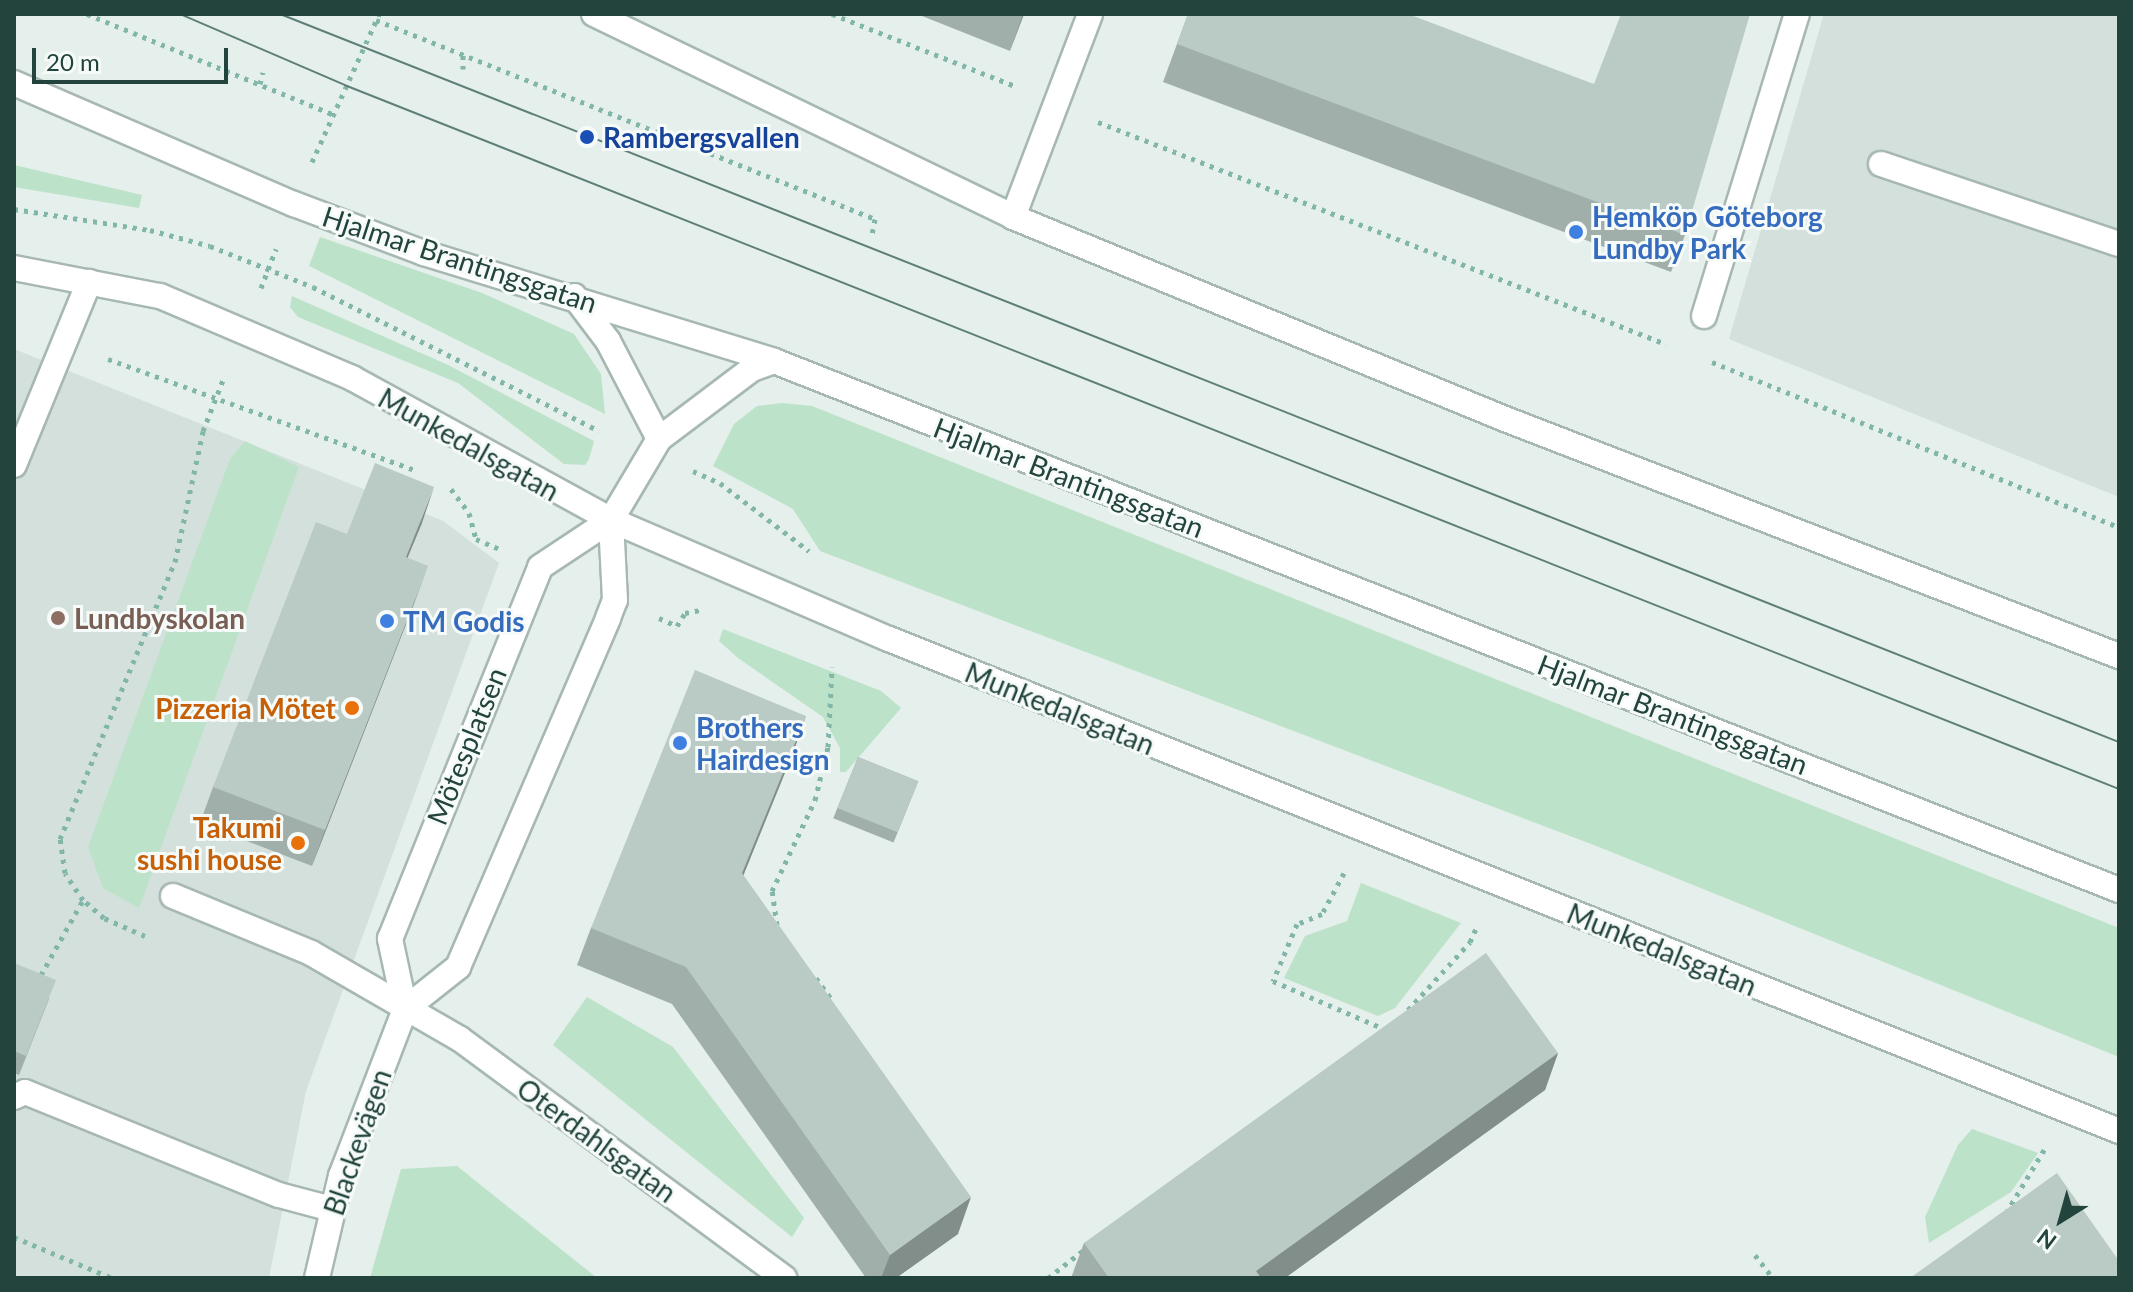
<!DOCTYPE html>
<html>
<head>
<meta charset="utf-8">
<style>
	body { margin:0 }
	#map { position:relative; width:2133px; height:1292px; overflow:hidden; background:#e5efeb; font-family:Lato,sans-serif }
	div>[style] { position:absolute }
	.built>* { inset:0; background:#d3e0db }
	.green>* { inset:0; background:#bce2c9 }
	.path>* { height:5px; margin-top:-2.5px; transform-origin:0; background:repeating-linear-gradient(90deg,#82b6a9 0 4px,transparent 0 10px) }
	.roads { filter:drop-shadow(2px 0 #a7b8b3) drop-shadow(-2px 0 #a7b8b3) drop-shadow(0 2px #a7b8b3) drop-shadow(0 -2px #a7b8b3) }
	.lane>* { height:24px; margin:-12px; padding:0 12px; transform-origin:12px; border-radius:12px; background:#fff }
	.street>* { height:24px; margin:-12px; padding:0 12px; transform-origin:12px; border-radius:12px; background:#fff }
	.secondary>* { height:24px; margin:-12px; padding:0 12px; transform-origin:12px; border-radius:12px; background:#fff }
	.tram>* { height:2px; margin:-1px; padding:0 1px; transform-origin:1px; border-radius:1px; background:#5d7f78 }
	.wall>* { inset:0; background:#a0afa9; transform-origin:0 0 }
	.shaded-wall>* { inset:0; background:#828e8a }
	.building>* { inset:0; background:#bacbc5; transform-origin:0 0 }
	.dots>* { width:22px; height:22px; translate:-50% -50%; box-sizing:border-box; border:4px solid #f6fbf9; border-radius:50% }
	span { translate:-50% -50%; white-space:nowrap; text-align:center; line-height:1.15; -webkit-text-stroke:6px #f6fbf9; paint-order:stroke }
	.transit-label { font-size:28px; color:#164399; font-weight:700 }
	.left { translate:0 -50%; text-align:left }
	.shop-label { font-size:28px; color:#366cbe; font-weight:700 }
	.street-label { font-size:28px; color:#22443d }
	.education-label { font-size:28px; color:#785e54; font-weight:700 }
	.food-label { font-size:28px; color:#c56008; font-weight:700 }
	.right { translate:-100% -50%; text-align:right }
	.frame { position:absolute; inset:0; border:16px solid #22443d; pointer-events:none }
	.north { position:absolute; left:2021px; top:1180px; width:80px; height:80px; -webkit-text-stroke:6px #f6fbf9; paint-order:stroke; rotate:217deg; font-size:22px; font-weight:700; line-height:32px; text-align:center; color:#22443d }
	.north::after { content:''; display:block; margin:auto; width:28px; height:36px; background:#22443d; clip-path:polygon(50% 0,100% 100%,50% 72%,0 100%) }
	.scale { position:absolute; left:32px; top:48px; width:196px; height:36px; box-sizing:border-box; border:4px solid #22443d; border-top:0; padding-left:10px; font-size:24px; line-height:28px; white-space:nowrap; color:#22443d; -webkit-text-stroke:6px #f6fbf9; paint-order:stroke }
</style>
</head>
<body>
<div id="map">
	<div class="built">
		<div style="clip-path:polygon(1824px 14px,2119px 14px,2119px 497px,1729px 339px)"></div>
		<div style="clip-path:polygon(14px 349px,443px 521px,499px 563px,306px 1091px,269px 1278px,14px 1278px)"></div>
	</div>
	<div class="green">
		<div style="clip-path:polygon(14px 165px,142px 195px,139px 208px,14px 187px)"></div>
		<div style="clip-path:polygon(320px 237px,482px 293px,574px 334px,601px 374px,605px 414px,309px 266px)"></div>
		<div style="clip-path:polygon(292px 296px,448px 365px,594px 441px,589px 459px,585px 465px,564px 464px,458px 383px,298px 317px,290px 307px)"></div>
		<div style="clip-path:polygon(782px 403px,812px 406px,2119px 928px,2119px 1057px,1599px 847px,820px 551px,793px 509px,713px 466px,734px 424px,757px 406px)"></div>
		<div style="clip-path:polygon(245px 441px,299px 467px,139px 908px,103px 888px,88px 847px,230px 459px)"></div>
		<div style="clip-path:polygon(723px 629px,881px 691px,901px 708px,846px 772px,840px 772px,840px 748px,823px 717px,738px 658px,719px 641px)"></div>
		<div style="clip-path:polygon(1361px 883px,1461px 923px,1395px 1008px,1378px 1016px,1284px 978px,1305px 936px,1347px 921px)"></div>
		<div style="clip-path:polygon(587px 997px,673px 1047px,804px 1218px,792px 1237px,553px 1045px)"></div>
		<div style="clip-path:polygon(1972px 1129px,2038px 1153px,2011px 1192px,1929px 1243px,1925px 1217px,1958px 1145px)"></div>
		<div style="clip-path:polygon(457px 1166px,597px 1278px,370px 1278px,401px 1169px)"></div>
	</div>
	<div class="path">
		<div style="left:87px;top:14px;width:267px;rotate:22.2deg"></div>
		<div style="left:832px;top:14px;width:197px;rotate:21.5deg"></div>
		<div style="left:376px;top:20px;width:537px;rotate:21.74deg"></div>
		<div style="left:875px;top:219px;width:16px;rotate:101deg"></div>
		<div style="left:463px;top:69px;width:15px;rotate:-90deg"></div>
		<div style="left:260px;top:84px;width:12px;rotate:-76deg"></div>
		<div style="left:1098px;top:122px;width:610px;rotate:21.35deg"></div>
		<div style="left:312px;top:162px;width:162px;rotate:-65.6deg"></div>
		<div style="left:14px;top:209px;width:138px;rotate:8.8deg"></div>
		<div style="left:150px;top:230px;width:62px;rotate:14.9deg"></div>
		<div style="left:210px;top:246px;width:111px;rotate:21.7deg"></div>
		<div style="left:313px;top:287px;width:320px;rotate:26.7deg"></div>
		<div style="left:261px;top:288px;width:42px;rotate:-69deg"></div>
		<div style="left:108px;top:359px;width:326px;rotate:19.9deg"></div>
		<div style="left:1712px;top:362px;width:439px;rotate:22.1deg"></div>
		<div style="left:693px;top:471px;width:30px;rotate:24deg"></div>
		<div style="left:720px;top:483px;width:112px;rotate:37.4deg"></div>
		<div style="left:451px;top:489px;width:30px;rotate:53deg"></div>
		<div style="left:469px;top:513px;width:27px;rotate:75deg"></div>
		<div style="left:476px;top:539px;width:25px;rotate:23deg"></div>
		<div style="left:659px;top:618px;width:20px;rotate:24deg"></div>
		<div style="left:677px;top:626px;width:15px;rotate:-58deg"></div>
		<div style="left:685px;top:613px;width:15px;rotate:-11deg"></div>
		<div style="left:1344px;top:873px;width:47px;rotate:118.2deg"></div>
		<div style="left:1322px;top:914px;width:27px;rotate:158deg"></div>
		<div style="left:1297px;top:924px;width:62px;rotate:112.8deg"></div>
		<div style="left:1273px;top:981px;width:119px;rotate:23.3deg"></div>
		<div style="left:777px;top:925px;width:34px;rotate:-98deg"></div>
		<div style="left:772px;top:891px;width:101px;rotate:-64.7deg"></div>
		<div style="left:815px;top:800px;width:55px;rotate:-76.2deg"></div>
		<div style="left:828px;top:747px;width:80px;rotate:-87.1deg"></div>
		<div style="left:145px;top:936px;width:45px;rotate:-156.3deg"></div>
		<div style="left:104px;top:918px;width:28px;rotate:-139deg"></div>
		<div style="left:83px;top:900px;width:32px;rotate:-124deg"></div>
		<div style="left:65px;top:873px;width:34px;rotate:-98deg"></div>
		<div style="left:60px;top:839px;width:300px;rotate:-67.5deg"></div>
		<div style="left:175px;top:562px;width:134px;rotate:-77.9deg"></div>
		<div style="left:203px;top:431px;width:60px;rotate:-68.6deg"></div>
		<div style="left:41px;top:975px;width:86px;rotate:-60.8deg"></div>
		<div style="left:816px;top:978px;width:27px;rotate:54deg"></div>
		<div style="left:1408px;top:1010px;width:92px;rotate:-47.6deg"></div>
		<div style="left:1470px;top:942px;width:17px;rotate:-66deg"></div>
		<div style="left:2006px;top:1213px;width:74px;rotate:-58.9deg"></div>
		<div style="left:14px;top:1237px;width:106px;rotate:22.7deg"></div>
		<div style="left:1755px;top:1255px;width:29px;rotate:52deg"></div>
		<div style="left:1048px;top:1278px;width:47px;rotate:-38.1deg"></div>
	</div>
	<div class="roads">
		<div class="lane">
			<div style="left:1881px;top:164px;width:251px;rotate:18.6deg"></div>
			<div style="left:14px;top:465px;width:198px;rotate:-67.7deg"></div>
			<div style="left:14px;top:1097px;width:12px;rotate:-24deg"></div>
			<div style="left:25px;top:1092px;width:274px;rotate:22.1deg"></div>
			<div style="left:279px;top:1195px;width:55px;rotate:14.8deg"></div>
		</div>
		<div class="street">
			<div style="left:1013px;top:217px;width:217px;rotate:-69.2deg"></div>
			<div style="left:14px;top:268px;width:149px;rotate:10.9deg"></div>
			<div style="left:160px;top:296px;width:209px;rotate:23.1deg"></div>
			<div style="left:352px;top:378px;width:295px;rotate:28.7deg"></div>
			<div style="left:611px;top:520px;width:302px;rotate:23.2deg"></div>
			<div style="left:889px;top:639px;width:1325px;rotate:21.8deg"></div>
			<div style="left:574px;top:296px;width:56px;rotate:52.9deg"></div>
			<div style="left:608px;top:341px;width:110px;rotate:62.5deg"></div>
			<div style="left:1704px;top:316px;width:316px;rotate:-72.9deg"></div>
			<div style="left:173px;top:896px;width:149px;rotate:22.4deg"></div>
			<div style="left:311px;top:953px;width:172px;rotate:30deg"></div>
			<div style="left:460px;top:1039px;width:403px;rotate:36.4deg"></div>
			<div style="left:405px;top:1009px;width:72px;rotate:-102.1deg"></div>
			<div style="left:390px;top:939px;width:401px;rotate:-68deg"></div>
			<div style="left:540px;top:567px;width:85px;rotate:-33.5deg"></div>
			<div style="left:611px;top:520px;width:94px;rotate:-59.3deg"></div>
			<div style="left:659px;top:439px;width:116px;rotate:-37deg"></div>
			<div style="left:752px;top:369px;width:23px;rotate:-20deg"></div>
			<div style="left:405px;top:1009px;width:68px;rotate:-38.4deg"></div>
			<div style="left:458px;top:967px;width:380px;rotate:-66.7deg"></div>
			<div style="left:608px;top:618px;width:19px;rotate:-69deg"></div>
			<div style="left:615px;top:600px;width:80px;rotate:-92.9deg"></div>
			<div style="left:317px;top:1278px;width:105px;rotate:-76.8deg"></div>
			<div style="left:341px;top:1176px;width:179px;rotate:-69deg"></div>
		</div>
		<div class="secondary">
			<div style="left:594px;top:14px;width:466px;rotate:25.8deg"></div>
			<div style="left:1013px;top:217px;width:532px;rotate:22.32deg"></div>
			<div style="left:1505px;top:419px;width:658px;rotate:21.11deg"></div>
			<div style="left:14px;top:83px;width:305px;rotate:23.4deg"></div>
			<div style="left:294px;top:204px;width:139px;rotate:20.7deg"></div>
			<div style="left:424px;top:253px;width:366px;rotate:17.1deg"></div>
			<div style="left:774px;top:361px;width:1445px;rotate:21.47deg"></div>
		</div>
	</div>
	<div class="tram">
		<div style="left:180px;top:14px;width:182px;rotate:23.3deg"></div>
		<div style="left:347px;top:86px;width:1906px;rotate:21.64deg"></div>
		<div style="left:280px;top:14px;width:1978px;rotate:21.6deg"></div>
	</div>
	<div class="wall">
		<div style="clip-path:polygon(917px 14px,1024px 14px,1010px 51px)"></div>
		<div style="clip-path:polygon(1188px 14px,1685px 235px,1671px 272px,1163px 82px)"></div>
		<div style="clip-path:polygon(422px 523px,407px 558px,415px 601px,312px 866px,200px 823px,213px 787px,347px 534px)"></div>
		<div style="clip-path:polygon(806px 716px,793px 753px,743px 875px,958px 1234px,896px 1278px,866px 1278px,672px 1004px,577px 965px,591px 928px)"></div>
		<div style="left:858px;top:757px;width:65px;height:66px;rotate:22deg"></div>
		<div style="clip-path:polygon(14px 963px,49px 999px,19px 1075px,14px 1073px)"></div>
		<div style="clip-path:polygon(1558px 1053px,1545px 1090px,1285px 1278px,1071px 1278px,1084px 1243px)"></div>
	</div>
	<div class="shaded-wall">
		<div style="clip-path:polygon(1023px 14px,1024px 14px,1010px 51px)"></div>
		<div style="clip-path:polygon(434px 487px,422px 523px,393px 593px,406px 557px)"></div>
		<div style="clip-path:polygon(428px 566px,415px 601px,312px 866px,325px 830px)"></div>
		<div style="clip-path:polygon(806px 716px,793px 753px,729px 911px,742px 873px)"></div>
		<div style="clip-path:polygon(1558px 1053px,1545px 1090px,1285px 1278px,1253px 1278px,1256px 1271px)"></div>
		<div style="clip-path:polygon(971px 1197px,958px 1234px,896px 1278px,881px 1278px,890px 1255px)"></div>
	</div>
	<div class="building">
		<div style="clip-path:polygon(1188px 14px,1408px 14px,1594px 84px,1621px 14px,1750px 14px,1685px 235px,1177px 44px)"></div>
		<div style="clip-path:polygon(375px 463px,434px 487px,406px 557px,428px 566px,325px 830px,213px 787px,316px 522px,347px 534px)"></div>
		<div style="clip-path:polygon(695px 670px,806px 716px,742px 873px,971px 1197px,890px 1255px,686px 967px,591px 928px)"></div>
		<div style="left:858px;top:757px;width:65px;height:55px;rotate:22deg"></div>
		<div style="clip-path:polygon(1486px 953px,1558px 1053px,1256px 1271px,1261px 1278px,1109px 1278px,1084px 1243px)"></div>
		<div style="clip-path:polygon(14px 963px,56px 980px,26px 1056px,14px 1051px)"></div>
		<div style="clip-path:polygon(2057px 1173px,2119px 1261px,2119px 1278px,1910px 1278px)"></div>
	</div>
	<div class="dots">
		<div style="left:587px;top:137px;background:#1a4fb4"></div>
		<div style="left:1576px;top:232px;background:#3f7fe0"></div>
		<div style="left:58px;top:618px;background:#8d6e63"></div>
		<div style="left:387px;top:621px;background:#3f7fe0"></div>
		<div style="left:352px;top:708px;background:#e8710a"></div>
		<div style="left:680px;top:743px;background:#3f7fe0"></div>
		<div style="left:298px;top:843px;background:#e8710a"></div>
	</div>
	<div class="transit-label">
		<span class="left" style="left:603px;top:137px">Rambergsvallen</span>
	</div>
	<div class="shop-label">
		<span class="left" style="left:1592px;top:232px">Hemköp Göteborg<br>Lundby Park</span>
		<span class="left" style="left:403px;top:621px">TM Godis</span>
		<span class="left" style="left:696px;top:743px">Brothers<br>Hairdesign</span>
	</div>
	<div class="street-label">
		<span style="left:460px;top:259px;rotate:18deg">Hjalmar Brantingsgatan</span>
		<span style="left:469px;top:444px;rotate:29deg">Munkedalsgatan</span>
		<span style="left:1069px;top:477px;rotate:21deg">Hjalmar Brantingsgatan</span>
		<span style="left:1060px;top:708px;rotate:22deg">Munkedalsgatan</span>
		<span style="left:1673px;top:714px;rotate:21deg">Hjalmar Brantingsgatan</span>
		<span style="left:466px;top:746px;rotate:-68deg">Mötesplatsen</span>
		<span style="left:1662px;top:949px;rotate:22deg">Munkedalsgatan</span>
		<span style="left:597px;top:1140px;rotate:36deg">Oterdahlsgatan</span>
		<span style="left:357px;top:1142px;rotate:-71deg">Blackevägen</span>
	</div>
	<div class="education-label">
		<span class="left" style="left:74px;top:618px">Lundbyskolan</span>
	</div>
	<div class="food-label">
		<span class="right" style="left:336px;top:708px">Pizzeria Mötet</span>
		<span class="right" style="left:282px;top:843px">Takumi<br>sushi house</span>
	</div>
	<div class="frame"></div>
	<div class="north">N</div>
	<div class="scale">20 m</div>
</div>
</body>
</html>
